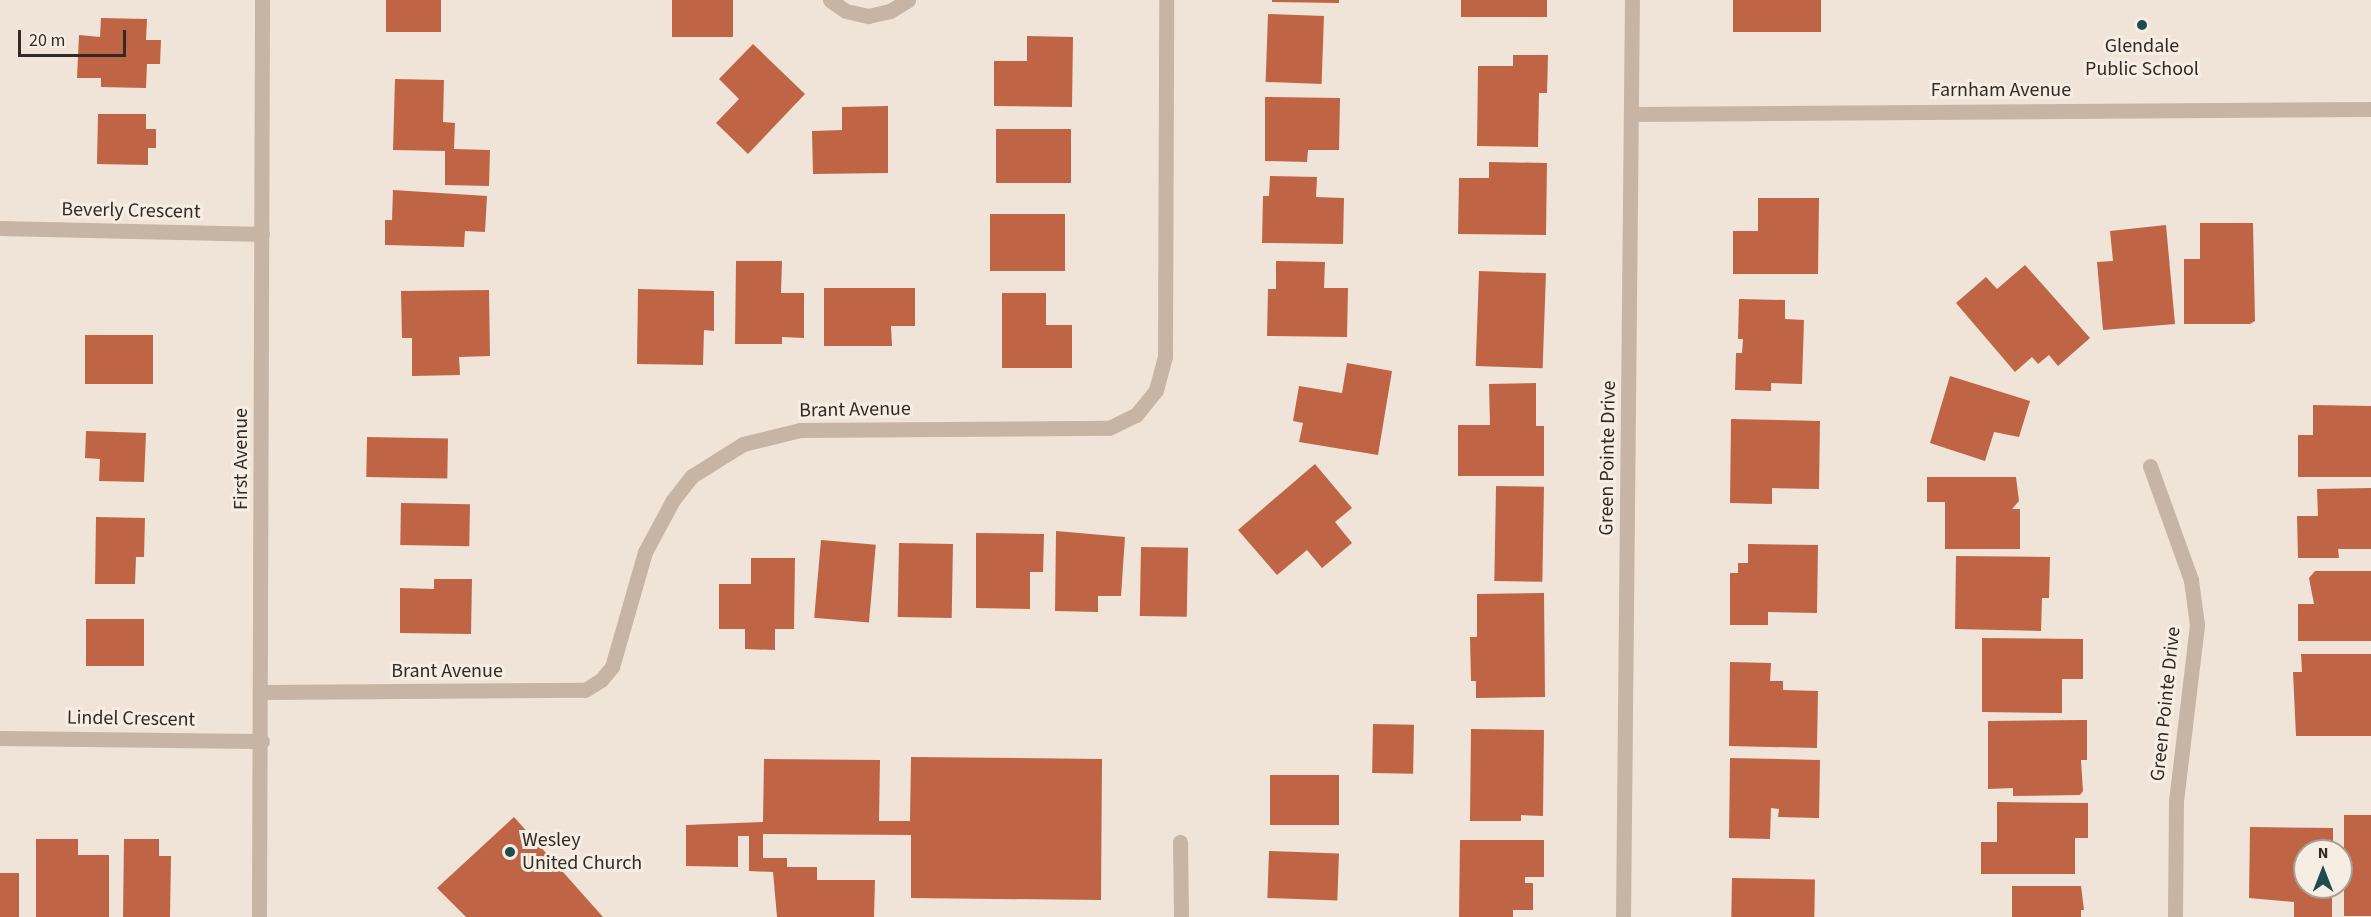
<!DOCTYPE html>
<html>
<head>
<meta charset="utf-8">
<style>
	body { margin:0 }
	#map { position:relative; width:2371px; height:917px; overflow:hidden; background:#efe4d7; font-family:"Source Sans 3",sans-serif }
	div>[style] { position:absolute }
	.building>* { inset:0; background:#bf6546; transform-origin:0 0 }
	.minor>* { height:15px; margin:-7.5px; padding:0 7.5px; transform-origin:7.5px; border-radius:7.5px; background:#c6b4a4 }
	.dots>* { width:16px; height:16px; translate:-50% -50%; box-sizing:border-box; border:3px solid #f7eee3; border-radius:50% }
	span { translate:-50% -50%; white-space:nowrap; text-align:center; line-height:1.15; -webkit-text-stroke:6px #f7eee3; paint-order:stroke }
	.poi-label { font-size:20px; color:#322a25 }
	.left { translate:0 -50%; text-align:left }
	.street-label { font-size:20px; color:#322a25 }
	.north { position:absolute; left:2293px; top:839px; width:60px; height:60px; box-sizing:border-box; background:#f7eee3; border:2px solid #a8a097; border-radius:50%; rotate:0deg; font-size:16px; font-weight:700; line-height:24px; text-align:center; color:#322a25 }
	.north::after { content:''; display:block; margin:auto; width:21px; height:27px; background:#1e4c50; clip-path:polygon(50% 0,100% 100%,50% 72%,0 100%) }
	.scale { position:absolute; left:18px; top:30px; width:108px; height:27px; box-sizing:border-box; border:3px solid #322a25; border-top:0; padding-left:8px; font-size:18px; line-height:21px; white-space:nowrap; color:#322a25; -webkit-text-stroke:4px #f7eee3; paint-order:stroke }
</style>
</head>
<body>
<div id="map">
	<div class="building">
		<div style="left:386px;top:0;width:55px;height:32px"></div>
		<div style="left:672px;top:0;width:61px;height:37px"></div>
		<div style="clip-path:polygon(1272px 0,1339px 0,1339px 3px,1272px 2px)"></div>
		<div style="left:1461px;top:0;width:86px;height:17px"></div>
		<div style="left:1733px;top:0;width:88px;height:32px"></div>
		<div style="left:1268px;top:14px;width:56px;height:68px;rotate:2deg"></div>
		<div style="clip-path:polygon(101px 18px,147px 19px,146px 40px,161px 40px,160px 64px,147px 64px,146px 88px,101px 87px,101px 78px,77px 78px,79px 35px,100px 37px)"></div>
		<div style="clip-path:polygon(1027px 36px,1073px 37px,1072px 107px,994px 106px,994px 61px,1027px 61px)"></div>
		<div style="clip-path:polygon(753px 44px,805px 94px,748px 154px,716px 123px,739px 99px,719px 79px)"></div>
		<div style="clip-path:polygon(1513px 55px,1548px 55px,1547px 93px,1539px 93px,1538px 147px,1477px 146px,1478px 66px,1513px 66px)"></div>
		<div style="clip-path:polygon(395px 79px,444px 80px,443px 122px,455px 123px,454px 149px,490px 150px,489px 186px,445px 185px,445px 151px,393px 150px)"></div>
		<div style="clip-path:polygon(1265px 97px,1340px 98px,1339px 150px,1308px 150px,1307px 162px,1265px 161px)"></div>
		<div style="clip-path:polygon(888px 106px,888px 173px,813px 174px,812px 131px,842px 130px,842px 107px)"></div>
		<div style="clip-path:polygon(98px 114px,146px 114px,146px 129px,156px 129px,156px 148px,148px 148px,148px 165px,97px 164px)"></div>
		<div style="left:996px;top:129px;width:75px;height:54px"></div>
		<div style="clip-path:polygon(1489px 162px,1547px 163px,1546px 235px,1458px 234px,1459px 178px,1489px 178px)"></div>
		<div style="clip-path:polygon(1270px 176px,1317px 177px,1316px 197px,1344px 198px,1343px 244px,1262px 243px,1263px 196px,1269px 196px)"></div>
		<div style="clip-path:polygon(393px 190px,487px 196px,485px 232px,465px 231px,464px 247px,385px 245px,385px 220px,392px 220px)"></div>
		<div style="clip-path:polygon(1758px 198px,1819px 198px,1818px 274px,1733px 274px,1733px 231px,1758px 231px)"></div>
		<div style="left:990px;top:214px;width:75px;height:57px"></div>
		<div style="clip-path:polygon(2200px 223px,2253px 223px,2255px 321px,2250px 324px,2184px 324px,2184px 259px,2200px 259px)"></div>
		<div style="clip-path:polygon(2166px 225px,2175px 324px,2103px 330px,2097px 262px,2113px 261px,2110px 231px)"></div>
		<div style="clip-path:polygon(736px 261px,782px 261px,781px 293px,804px 293px,804px 338px,782px 337px,782px 344px,735px 344px)"></div>
		<div style="clip-path:polygon(1276px 261px,1325px 262px,1324px 288px,1348px 288px,1347px 337px,1267px 336px,1268px 289px,1276px 289px)"></div>
		<div style="clip-path:polygon(2025px 265px,2090px 338px,2058px 366px,2049px 355px,2038px 364px,2032px 357px,2015px 372px,1956px 303px,1986px 277px,1997px 289px)"></div>
		<div style="left:1479px;top:271px;width:67px;height:95px;rotate:2deg"></div>
		<div style="clip-path:polygon(824px 288px,915px 288px,915px 326px,891px 326px,892px 346px,824px 346px)"></div>
		<div style="clip-path:polygon(638px 289px,714px 291px,714px 331px,704px 330px,703px 365px,637px 364px)"></div>
		<div style="clip-path:polygon(489px 290px,490px 356px,459px 357px,460px 375px,412px 376px,412px 338px,402px 338px,401px 291px)"></div>
		<div style="clip-path:polygon(1002px 293px,1046px 293px,1046px 325px,1072px 325px,1072px 368px,1002px 368px)"></div>
		<div style="clip-path:polygon(1739px 299px,1785px 300px,1785px 319px,1804px 320px,1802px 384px,1771px 383px,1771px 391px,1735px 390px,1736px 353px,1742px 353px,1743px 339px,1738px 339px)"></div>
		<div style="left:85px;top:335px;width:68px;height:49px"></div>
		<div style="clip-path:polygon(1347px 363px,1392px 371px,1378px 455px,1299px 442px,1303px 423px,1293px 421px,1299px 386px,1342px 393px)"></div>
		<div style="clip-path:polygon(1950px 376px,2030px 401px,2019px 437px,1994px 432px,1985px 461px,1930px 443px)"></div>
		<div style="clip-path:polygon(1536px 383px,1536px 426px,1544px 426px,1544px 476px,1458px 476px,1458px 425px,1490px 425px,1489px 384px)"></div>
		<div style="clip-path:polygon(2313px 405px,2371px 406px,2371px 477px,2298px 477px,2298px 435px,2313px 435px)"></div>
		<div style="clip-path:polygon(1731px 419px,1820px 421px,1819px 489px,1772px 488px,1772px 504px,1730px 503px)"></div>
		<div style="clip-path:polygon(86px 431px,146px 433px,144px 482px,99px 481px,100px 459px,85px 458px)"></div>
		<div style="left:367px;top:437px;width:81px;height:40px;rotate:1deg"></div>
		<div style="clip-path:polygon(1315px 464px,1352px 508px,1335px 522px,1352px 543px,1322px 568px,1307px 550px,1277px 575px,1238px 530px)"></div>
		<div style="clip-path:polygon(1927px 477px,2016px 477px,2019px 501px,2012px 509px,2020px 509px,2020px 549px,1945px 549px,1945px 502px,1927px 502px)"></div>
		<div style="left:1496px;top:486px;width:48px;height:95px;rotate:1deg"></div>
		<div style="clip-path:polygon(2371px 488px,2371px 549px,2338px 549px,2339px 558px,2298px 558px,2297px 516px,2318px 516px,2317px 489px)"></div>
		<div style="left:401px;top:503px;width:69px;height:42px;rotate:1deg"></div>
		<div style="clip-path:polygon(96px 517px,145px 518px,144px 557px,136px 557px,135px 584px,95px 584px)"></div>
		<div style="clip-path:polygon(1056px 531px,1125px 537px,1121px 596px,1098px 596px,1098px 612px,1055px 611px)"></div>
		<div style="clip-path:polygon(976px 533px,1044px 534px,1043px 572px,1030px 572px,1030px 609px,976px 608px)"></div>
		<div style="left:821px;top:540px;width:55px;height:78px;rotate:5deg"></div>
		<div style="left:899px;top:543px;width:54px;height:74px;rotate:1deg"></div>
		<div style="clip-path:polygon(1748px 544px,1818px 545px,1817px 613px,1768px 612px,1768px 625px,1730px 625px,1730px 573px,1738px 573px,1738px 563px,1748px 563px)"></div>
		<div style="left:1141px;top:547px;width:47px;height:69px;rotate:1deg"></div>
		<div style="clip-path:polygon(1956px 556px,2050px 557px,2049px 598px,2042px 598px,2041px 631px,1955px 629px)"></div>
		<div style="clip-path:polygon(751px 558px,795px 558px,794px 629px,775px 629px,775px 650px,745px 649px,745px 629px,719px 629px,719px 584px,751px 584px)"></div>
		<div style="clip-path:polygon(2315px 571px,2371px 571px,2371px 641px,2298px 641px,2298px 604px,2314px 604px,2309px 578px)"></div>
		<div style="clip-path:polygon(434px 579px,472px 579px,471px 634px,400px 633px,400px 588px,434px 589px)"></div>
		<div style="clip-path:polygon(1544px 593px,1545px 697px,1476px 698px,1476px 681px,1471px 681px,1470px 637px,1477px 637px,1477px 594px)"></div>
		<div style="left:86px;top:619px;width:58px;height:47px"></div>
		<div style="clip-path:polygon(1982px 638px,2083px 639px,2083px 679px,2062px 679px,2062px 713px,1982px 712px)"></div>
		<div style="clip-path:polygon(2301px 654px,2371px 654px,2371px 736px,2296px 736px,2293px 672px,2302px 672px)"></div>
		<div style="clip-path:polygon(1730px 662px,1771px 663px,1770px 681px,1783px 681px,1783px 690px,1818px 691px,1817px 748px,1729px 746px)"></div>
		<div style="clip-path:polygon(2081px 720px,2087px 720px,2087px 760px,2081px 760px,2083px 791px,2080px 795px,2013px 796px,2013px 788px,1988px 789px,1988px 721px)"></div>
		<div style="left:1373px;top:724px;width:41px;height:49px;rotate:1deg"></div>
		<div style="clip-path:polygon(1471px 729px,1544px 730px,1543px 816px,1521px 815px,1521px 821px,1470px 821px)"></div>
		<div style="clip-path:polygon(911px 757px,1102px 759px,1101px 900px,911px 898px,911px 835px,763px 834px,763px 858px,787px 858px,787px 867px,817px 867px,817px 880px,875px 880px,874px 917px,777px 917px,773px 872px,749px 871px,749px 836px,738px 836px,738px 867px,686px 866px,686px 825px,763px 822px,764px 759px,880px 760px,879px 821px,910px 821px)"></div>
		<div style="clip-path:polygon(1730px 758px,1820px 760px,1819px 818px,1778px 817px,1779px 809px,1771px 808px,1770px 839px,1729px 838px)"></div>
		<div style="left:1270px;top:775px;width:69px;height:50px"></div>
		<div style="clip-path:polygon(1997px 802px,2088px 803px,2088px 838px,2075px 838px,2075px 874px,1981px 874px,1981px 842px,1997px 842px)"></div>
		<div style="left:2344px;top:815px;width:27px;height:101px"></div>
		<div style="clip-path:polygon(514px 817px,603px 917px,466px 917px,437px 888px)"></div>
		<div style="clip-path:polygon(2250px 827px,2333px 828px,2333px 851px,2305px 851px,2305px 887px,2332px 887px,2332px 917px,2294px 917px,2294px 902px,2249px 898px)"></div>
		<div style="clip-path:polygon(36px 839px,78px 839px,78px 855px,109px 855px,109px 917px,36px 917px)"></div>
		<div style="clip-path:polygon(124px 839px,159px 839px,159px 856px,171px 856px,170px 917px,123px 917px)"></div>
		<div style="clip-path:polygon(1460px 840px,1544px 840px,1544px 877px,1525px 877px,1525px 883px,1533px 883px,1533px 910px,1513px 910px,1513px 917px,1459px 917px)"></div>
		<div style="left:1269px;top:851px;width:70px;height:47px;rotate:2deg"></div>
		<div style="left:0;top:873px;width:19px;height:44px"></div>
		<div style="left:1732px;top:878px;width:83px;height:39px;rotate:1deg"></div>
		<div style="clip-path:polygon(2012px 886px,2081px 886px,2084px 910px,2081px 910px,2081px 917px,2012px 917px)"></div>
	</div>
	<div class="minor">
		<div style="left:830px;top:0;width:19px;rotate:35deg"></div>
		<div style="left:846px;top:11px;width:23px;rotate:13deg"></div>
		<div style="left:868px;top:16px;width:23px;rotate:-13deg"></div>
		<div style="left:890px;top:11px;width:21px;rotate:-31deg"></div>
		<div style="left:1632px;top:114px;width:739px;rotate:-0.39deg"></div>
		<div style="left:0;top:228px;width:262px;rotate:1.3deg"></div>
		<div style="left:2150px;top:466px;width:121px;rotate:70.2deg"></div>
		<div style="left:2191px;top:580px;width:45px;rotate:82.4deg"></div>
		<div style="left:2197px;top:625px;width:177px;rotate:96.8deg"></div>
		<div style="left:2176px;top:801px;width:116px;rotate:90.5deg"></div>
		<div style="left:262px;top:692px;width:323px;rotate:-0.4deg"></div>
		<div style="left:585px;top:690px;width:19px;rotate:-32deg"></div>
		<div style="left:601px;top:680px;width:17px;rotate:-50deg"></div>
		<div style="left:612px;top:667px;width:120px;rotate:-74deg"></div>
		<div style="left:645px;top:552px;width:59px;rotate:-61.7deg"></div>
		<div style="left:673px;top:500px;width:31px;rotate:-52deg"></div>
		<div style="left:692px;top:476px;width:60px;rotate:-32.1deg"></div>
		<div style="left:743px;top:444px;width:59px;rotate:-13.8deg"></div>
		<div style="left:800px;top:430px;width:309px;rotate:-0.4deg"></div>
		<div style="left:1109px;top:428px;width:30px;rotate:-26deg"></div>
		<div style="left:1136px;top:415px;width:32px;rotate:-51deg"></div>
		<div style="left:1156px;top:390px;width:35px;rotate:-75deg"></div>
		<div style="left:1165px;top:356px;width:356px;rotate:-89.8deg"></div>
		<div style="left:0;top:738px;width:262px;rotate:0.7deg"></div>
		<div style="left:1180px;top:842px;width:75px;rotate:89.2deg"></div>
		<div style="left:259px;top:917px;width:917px;rotate:-89.81deg"></div>
		<div style="left:1623px;top:917px;width:917px;rotate:-89.44deg"></div>
	</div>
	<div class="dots">
		<div style="left:2142px;top:25px;background:#1e4c50"></div>
		<div style="left:510px;top:852px;background:#1e4c50"></div>
	</div>
	<div class="poi-label">
		<span style="left:2142px;top:58px">Glendale<br>Public School</span>
		<span class="left" style="left:522px;top:852px">Wesley<br>United Church</span>
	</div>
	<div class="street-label">
		<span style="left:2001px;top:90px">Farnham Avenue</span>
		<span style="left:131px;top:211px;rotate:1deg">Beverly Crescent</span>
		<span style="left:855px;top:410px;rotate:-1deg">Brant Avenue</span>
		<span style="left:1608px;top:458px;rotate:-89deg">Green Pointe Drive</span>
		<span style="left:241px;top:459px;rotate:-90deg">First Avenue</span>
		<span style="left:447px;top:671px">Brant Avenue</span>
		<span style="left:2166px;top:704px;rotate:-84deg">Green Pointe Drive</span>
		<span style="left:131px;top:719px;rotate:1deg">Lindel Crescent</span>
	</div>
	<div class="north">N</div>
	<div class="scale">20 m</div>
</div>
</body>
</html>
